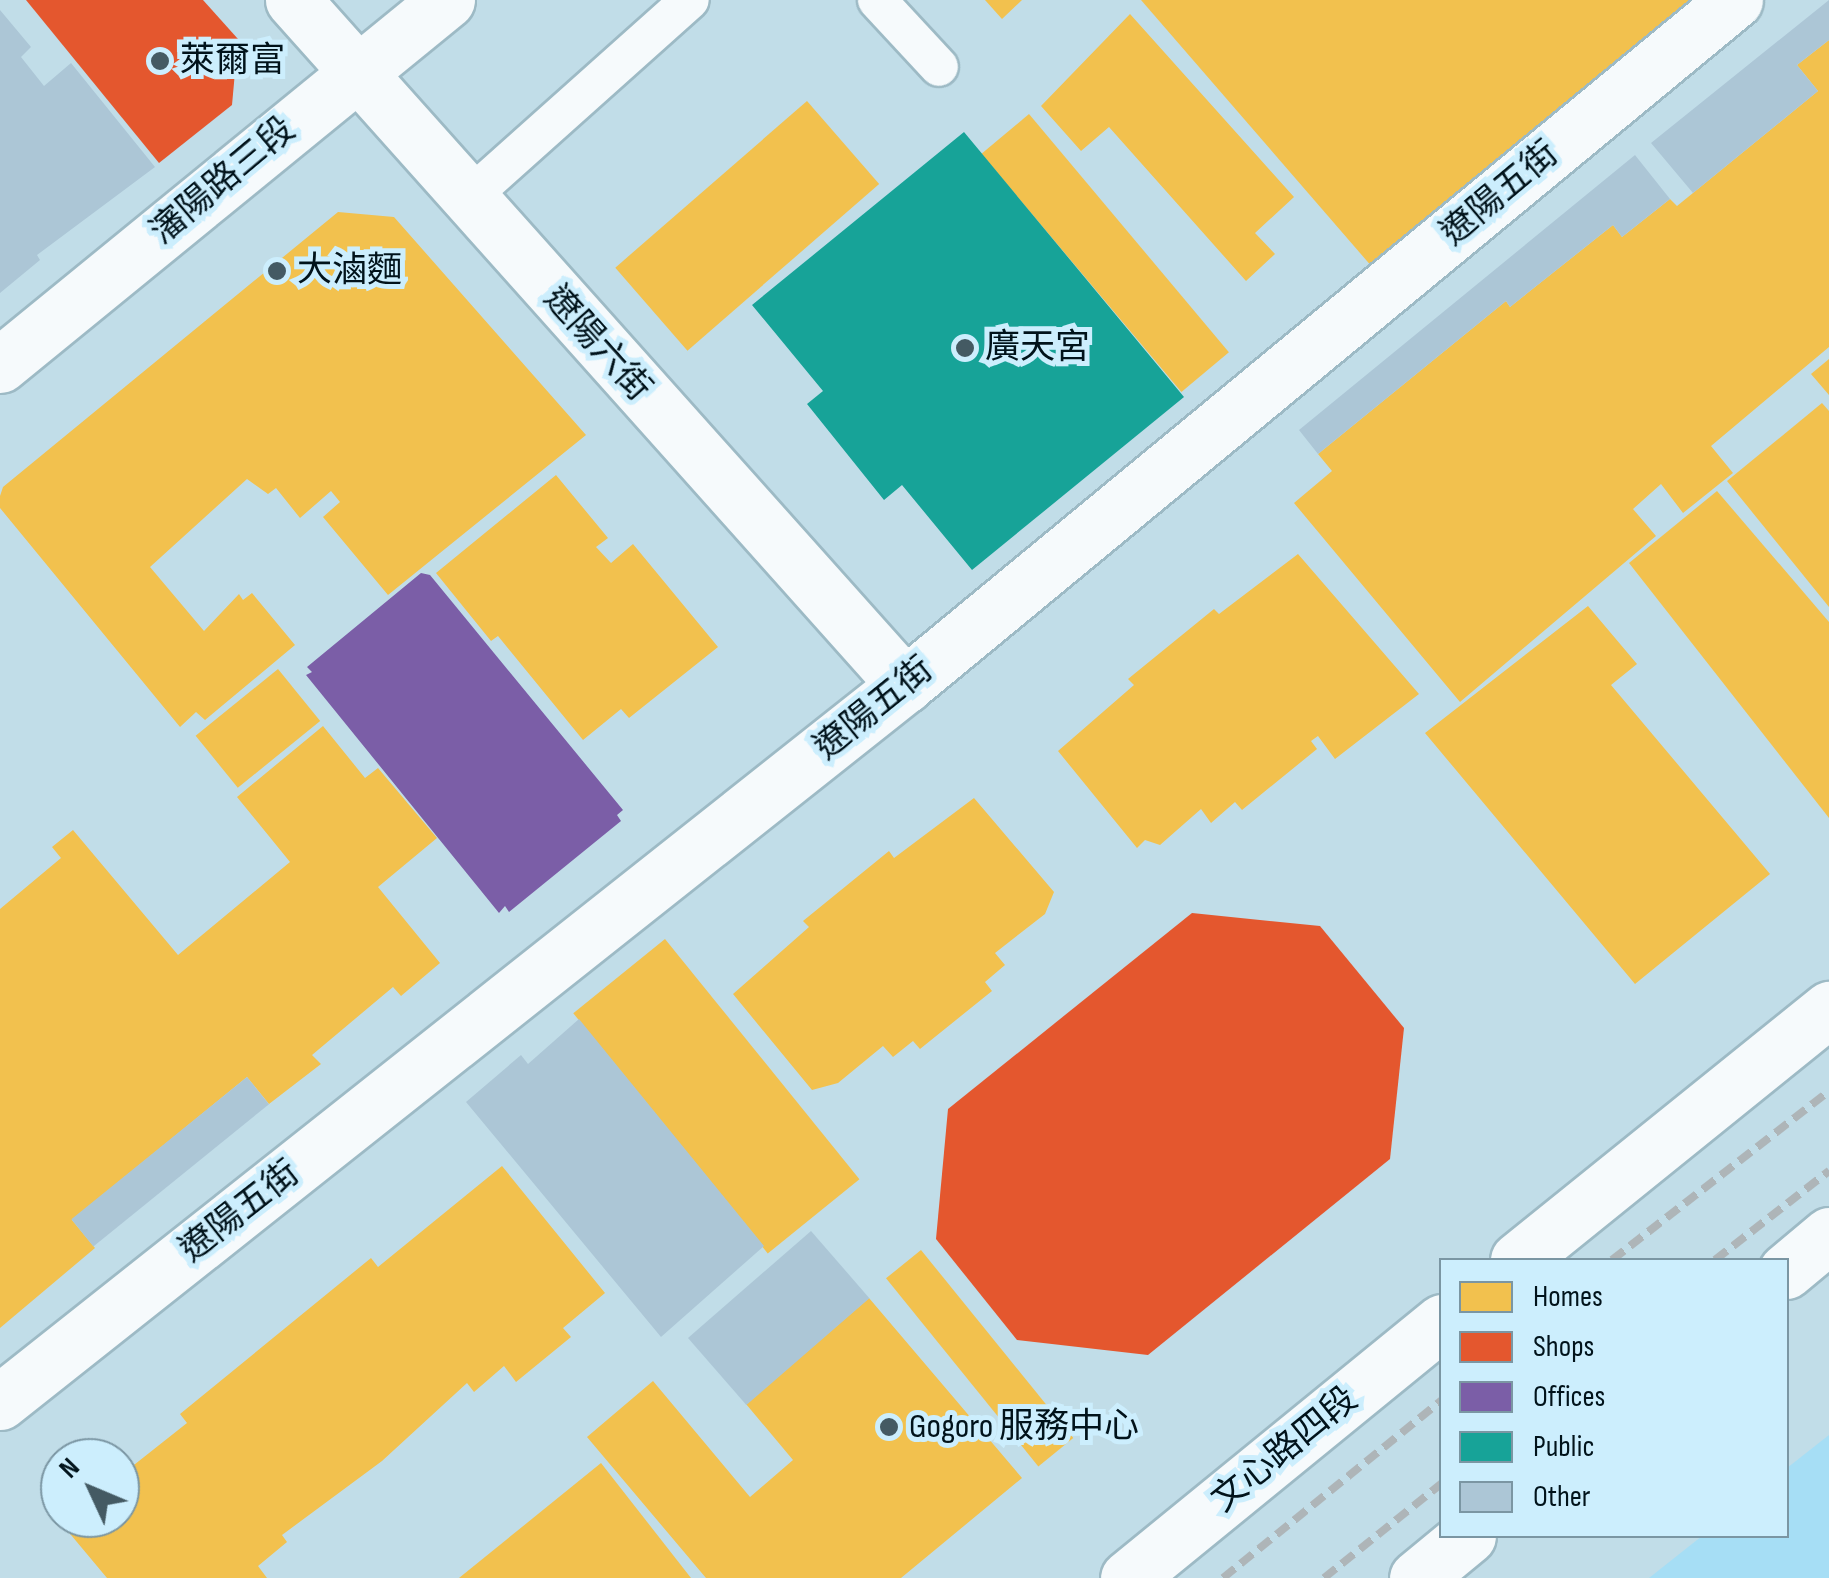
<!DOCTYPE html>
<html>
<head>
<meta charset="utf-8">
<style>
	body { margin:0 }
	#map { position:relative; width:1829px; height:1578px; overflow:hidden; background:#c1dde8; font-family:"Sofia Sans Condensed","Noto Sans TC",sans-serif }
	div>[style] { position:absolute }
	.built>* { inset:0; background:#a6def5 }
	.homes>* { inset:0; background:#f2c14e; transform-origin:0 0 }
	.shops>* { inset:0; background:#e4572e }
	.offices>* { inset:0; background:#7b5ea7 }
	.public>* { inset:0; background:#17a398 }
	.building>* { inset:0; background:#acc6d6; transform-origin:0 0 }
	.roads { filter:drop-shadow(2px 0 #9dbac5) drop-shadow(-2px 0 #9dbac5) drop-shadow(0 2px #9dbac5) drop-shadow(0 -2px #9dbac5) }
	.service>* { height:38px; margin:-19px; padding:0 19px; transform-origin:19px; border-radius:19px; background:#f6fafc }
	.minor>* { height:55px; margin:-27.5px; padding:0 27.5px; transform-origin:27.5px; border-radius:27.5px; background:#f6fafc }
	.secondary>* { height:55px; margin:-27.5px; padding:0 27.5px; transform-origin:27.5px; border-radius:27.5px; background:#f6fafc }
	.rail>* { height:8px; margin-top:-4px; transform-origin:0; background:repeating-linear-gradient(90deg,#aeb5b8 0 15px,transparent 0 23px) }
	.dots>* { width:28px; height:28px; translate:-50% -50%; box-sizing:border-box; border:5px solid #cceefd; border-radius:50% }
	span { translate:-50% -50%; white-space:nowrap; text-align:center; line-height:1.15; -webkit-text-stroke:10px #cceefd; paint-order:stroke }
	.poi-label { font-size:35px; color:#01131b }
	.left { translate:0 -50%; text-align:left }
	.street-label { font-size:35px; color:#01131b }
	.legend { position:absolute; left:1439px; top:1258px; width:350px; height:280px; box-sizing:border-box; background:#cceefd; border:2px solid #7b96a3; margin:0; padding:12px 18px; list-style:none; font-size:30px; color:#01131b }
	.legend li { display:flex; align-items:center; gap:20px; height:50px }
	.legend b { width:50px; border:2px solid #7b96a3 }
	.north { position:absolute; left:40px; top:1438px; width:100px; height:100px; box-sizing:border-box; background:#cceefd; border:2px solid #7b96a3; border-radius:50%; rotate:314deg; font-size:28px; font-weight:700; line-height:40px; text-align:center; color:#01131b }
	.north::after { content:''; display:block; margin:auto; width:35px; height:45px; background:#445a63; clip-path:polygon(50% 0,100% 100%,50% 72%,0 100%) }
</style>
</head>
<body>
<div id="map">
	<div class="built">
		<div style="clip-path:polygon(1829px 1435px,1829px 1578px,1649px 1578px,1702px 1536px,1786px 1536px,1787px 1468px)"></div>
	</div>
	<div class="homes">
		<div style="clip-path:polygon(985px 0,1022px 0,1002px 19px)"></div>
		<div style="clip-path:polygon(1141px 0,1701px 0,1373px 268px)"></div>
		<div style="clip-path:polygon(1130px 14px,1294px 197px,1255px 233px,1275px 254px,1246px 281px,1109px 127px,1081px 151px,1041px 106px)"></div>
		<div style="clip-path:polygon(1829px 40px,1829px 347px,1711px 446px,1733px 473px,1683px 513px,1661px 484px,1633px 509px,1656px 536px,1460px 702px,1294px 503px,1332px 471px,1318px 454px,1506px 301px,1510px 307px,1613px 225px,1622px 237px,1670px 199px,1677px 206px,1693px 193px,1818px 91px,1797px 65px)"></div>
		<div style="left:807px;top:101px;width:110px;height:254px;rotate:49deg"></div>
		<div style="left:1029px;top:114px;width:311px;height:62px;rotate:50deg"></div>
		<div style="clip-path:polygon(338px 212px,394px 217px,586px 435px,388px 595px,323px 517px,340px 502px,331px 491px,300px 518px,276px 488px,268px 494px,247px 479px,150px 567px,204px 631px,239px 594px,243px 600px,252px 593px,295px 645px,205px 720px,196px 712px,180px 727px,0 508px,0 496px,3px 487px)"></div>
		<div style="clip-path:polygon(1829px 359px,1829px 395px,1811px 374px)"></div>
		<div style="clip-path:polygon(1822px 403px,1829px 411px,1829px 607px,1727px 481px)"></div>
		<div style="clip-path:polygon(556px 475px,608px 538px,596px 547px,611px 563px,633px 544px,718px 647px,629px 718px,621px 709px,583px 740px,498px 636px,491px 641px,436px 573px)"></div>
		<div style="clip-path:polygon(1717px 491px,1829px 622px,1829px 818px,1629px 563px)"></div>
		<div style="clip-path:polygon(1298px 554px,1419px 694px,1335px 759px,1318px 736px,1311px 741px,1317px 749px,1242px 810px,1235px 802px,1211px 823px,1201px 809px,1160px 845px,1145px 840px,1137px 848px,1058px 751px,1134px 685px,1128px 679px,1214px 609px,1219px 614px)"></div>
		<div style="clip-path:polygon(1588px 606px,1637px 664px,1611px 685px,1770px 874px,1635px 984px,1425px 733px)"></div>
		<div style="left:278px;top:669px;width:67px;height:106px;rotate:51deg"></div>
		<div style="clip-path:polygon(323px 726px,365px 778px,378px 768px,437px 838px,378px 887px,440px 963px,401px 996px,393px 987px,312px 1055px,321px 1064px,269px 1104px,247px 1077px,72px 1220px,95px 1248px,0 1328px,0 909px,61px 858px,52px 847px,73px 830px,178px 955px,290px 862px,237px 797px)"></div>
		<div style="clip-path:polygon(974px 798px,1054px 892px,1045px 914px,995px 953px,1005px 965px,985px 982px,992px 991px,920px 1049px,913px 1041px,893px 1057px,883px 1046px,838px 1083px,812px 1090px,733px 994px,809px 927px,803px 921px,889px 851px,894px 858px)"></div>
		<div style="left:665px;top:939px;width:309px;height:118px;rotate:51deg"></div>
		<div style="clip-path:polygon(502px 1166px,605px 1293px,563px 1328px,571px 1337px,516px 1382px,504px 1366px,474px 1392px,467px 1383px,382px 1461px,282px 1535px,287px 1542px,258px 1566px,267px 1578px,107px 1578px,61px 1523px,120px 1518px,120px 1476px,187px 1423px,180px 1414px,371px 1258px,378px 1267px)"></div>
		<div style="left:921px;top:1250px;width:242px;height:45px;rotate:51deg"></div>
		<div style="clip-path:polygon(869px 1298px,1022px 1478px,901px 1578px,706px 1578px,587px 1437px,653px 1381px,750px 1497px,793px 1460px,746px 1404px)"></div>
		<div style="clip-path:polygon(601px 1463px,691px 1578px,459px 1578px)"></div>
	</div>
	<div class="shops">
		<div style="clip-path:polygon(26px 0,203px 0,238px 39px,232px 105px,159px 163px)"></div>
		<div style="clip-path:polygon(1192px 913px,1320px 926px,1404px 1028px,1390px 1159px,1148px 1355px,1017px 1340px,936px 1239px,948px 1109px)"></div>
	</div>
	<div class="offices">
		<div style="clip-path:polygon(421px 573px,430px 575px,623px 810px,617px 815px,621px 821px,509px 912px,505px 906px,499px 913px,306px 675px,312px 672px,307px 667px)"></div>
	</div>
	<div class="public">
		<div style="clip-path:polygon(964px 132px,1184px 397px,972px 570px,902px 485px,884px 500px,807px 404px,823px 391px,752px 305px)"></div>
	</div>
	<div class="building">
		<div style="clip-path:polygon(1829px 0,1829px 40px,1797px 65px,1818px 91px,1693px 193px,1651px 143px)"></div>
		<div style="clip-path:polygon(0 10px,31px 47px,21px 57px,44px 86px,71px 63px,155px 167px,37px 255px,40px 260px,0 293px)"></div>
		<div style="clip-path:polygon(1635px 155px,1670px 199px,1622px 237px,1613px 225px,1510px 307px,1506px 301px,1318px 454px,1299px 430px)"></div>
		<div style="clip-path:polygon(579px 1019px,764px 1246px,661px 1337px,466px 1102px,521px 1055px,528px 1064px)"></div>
		<div style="left:247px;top:1077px;width:35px;height:226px;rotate:51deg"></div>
		<div style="left:811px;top:1231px;width:89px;height:163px;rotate:49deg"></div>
	</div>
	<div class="roads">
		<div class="service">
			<div style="left:877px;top:0;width:91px;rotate:47.2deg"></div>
			<div style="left:466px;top:200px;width:300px;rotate:-41.8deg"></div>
		</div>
		<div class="minor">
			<div style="left:293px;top:0;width:919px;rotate:48.22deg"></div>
			<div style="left:0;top:365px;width:577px;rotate:-39.23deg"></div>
			<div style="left:0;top:1402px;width:1155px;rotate:-38.39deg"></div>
			<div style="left:905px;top:685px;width:1076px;rotate:-39.53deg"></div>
		</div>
		<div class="secondary">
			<div style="left:1518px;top:1260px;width:400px;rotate:-38.9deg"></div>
			<div style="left:1786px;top:1271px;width:56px;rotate:-39.9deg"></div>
			<div style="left:1128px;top:1578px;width:405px;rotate:-39.2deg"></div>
			<div style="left:1417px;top:1578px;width:66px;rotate:-39.5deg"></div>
		</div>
	</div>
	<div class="rail">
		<div style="left:1612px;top:1260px;width:275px;rotate:-37.9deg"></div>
		<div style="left:1715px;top:1260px;width:145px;rotate:-38deg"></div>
		<div style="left:1223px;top:1578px;width:282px;rotate:-39.1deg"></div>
		<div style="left:1324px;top:1578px;width:151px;rotate:-38.8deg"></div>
	</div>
	<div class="dots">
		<div style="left:160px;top:61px;background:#445a63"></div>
		<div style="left:277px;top:271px;background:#445a63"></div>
		<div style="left:965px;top:348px;background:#445a63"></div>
		<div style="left:889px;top:1427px;background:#445a63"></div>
	</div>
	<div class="poi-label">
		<span class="left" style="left:180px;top:61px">萊爾富</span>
		<span class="left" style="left:297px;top:271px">大滷麵</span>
		<span class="left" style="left:985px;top:348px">廣天宮</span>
		<span class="left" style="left:909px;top:1427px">Gogoro 服務中心</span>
	</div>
	<div class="street-label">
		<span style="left:223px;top:181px;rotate:-40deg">瀋陽路三段</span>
		<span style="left:1500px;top:194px;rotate:-40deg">遼陽五街</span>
		<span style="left:597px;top:344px;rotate:48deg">遼陽六街</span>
		<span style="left:874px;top:709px;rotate:-39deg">遼陽五街</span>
		<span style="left:240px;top:1212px;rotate:-38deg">遼陽五街</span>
		<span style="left:1285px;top:1450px;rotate:-39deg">文心路四段</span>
	</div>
	<ul class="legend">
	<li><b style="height:28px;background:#f2c14e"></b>Homes</li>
	<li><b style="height:28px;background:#e4572e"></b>Shops</li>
	<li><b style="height:28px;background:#7b5ea7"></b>Offices</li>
	<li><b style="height:28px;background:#17a398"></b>Public</li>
	<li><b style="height:28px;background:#acc6d6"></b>Other</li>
	</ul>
	<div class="north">N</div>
</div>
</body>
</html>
